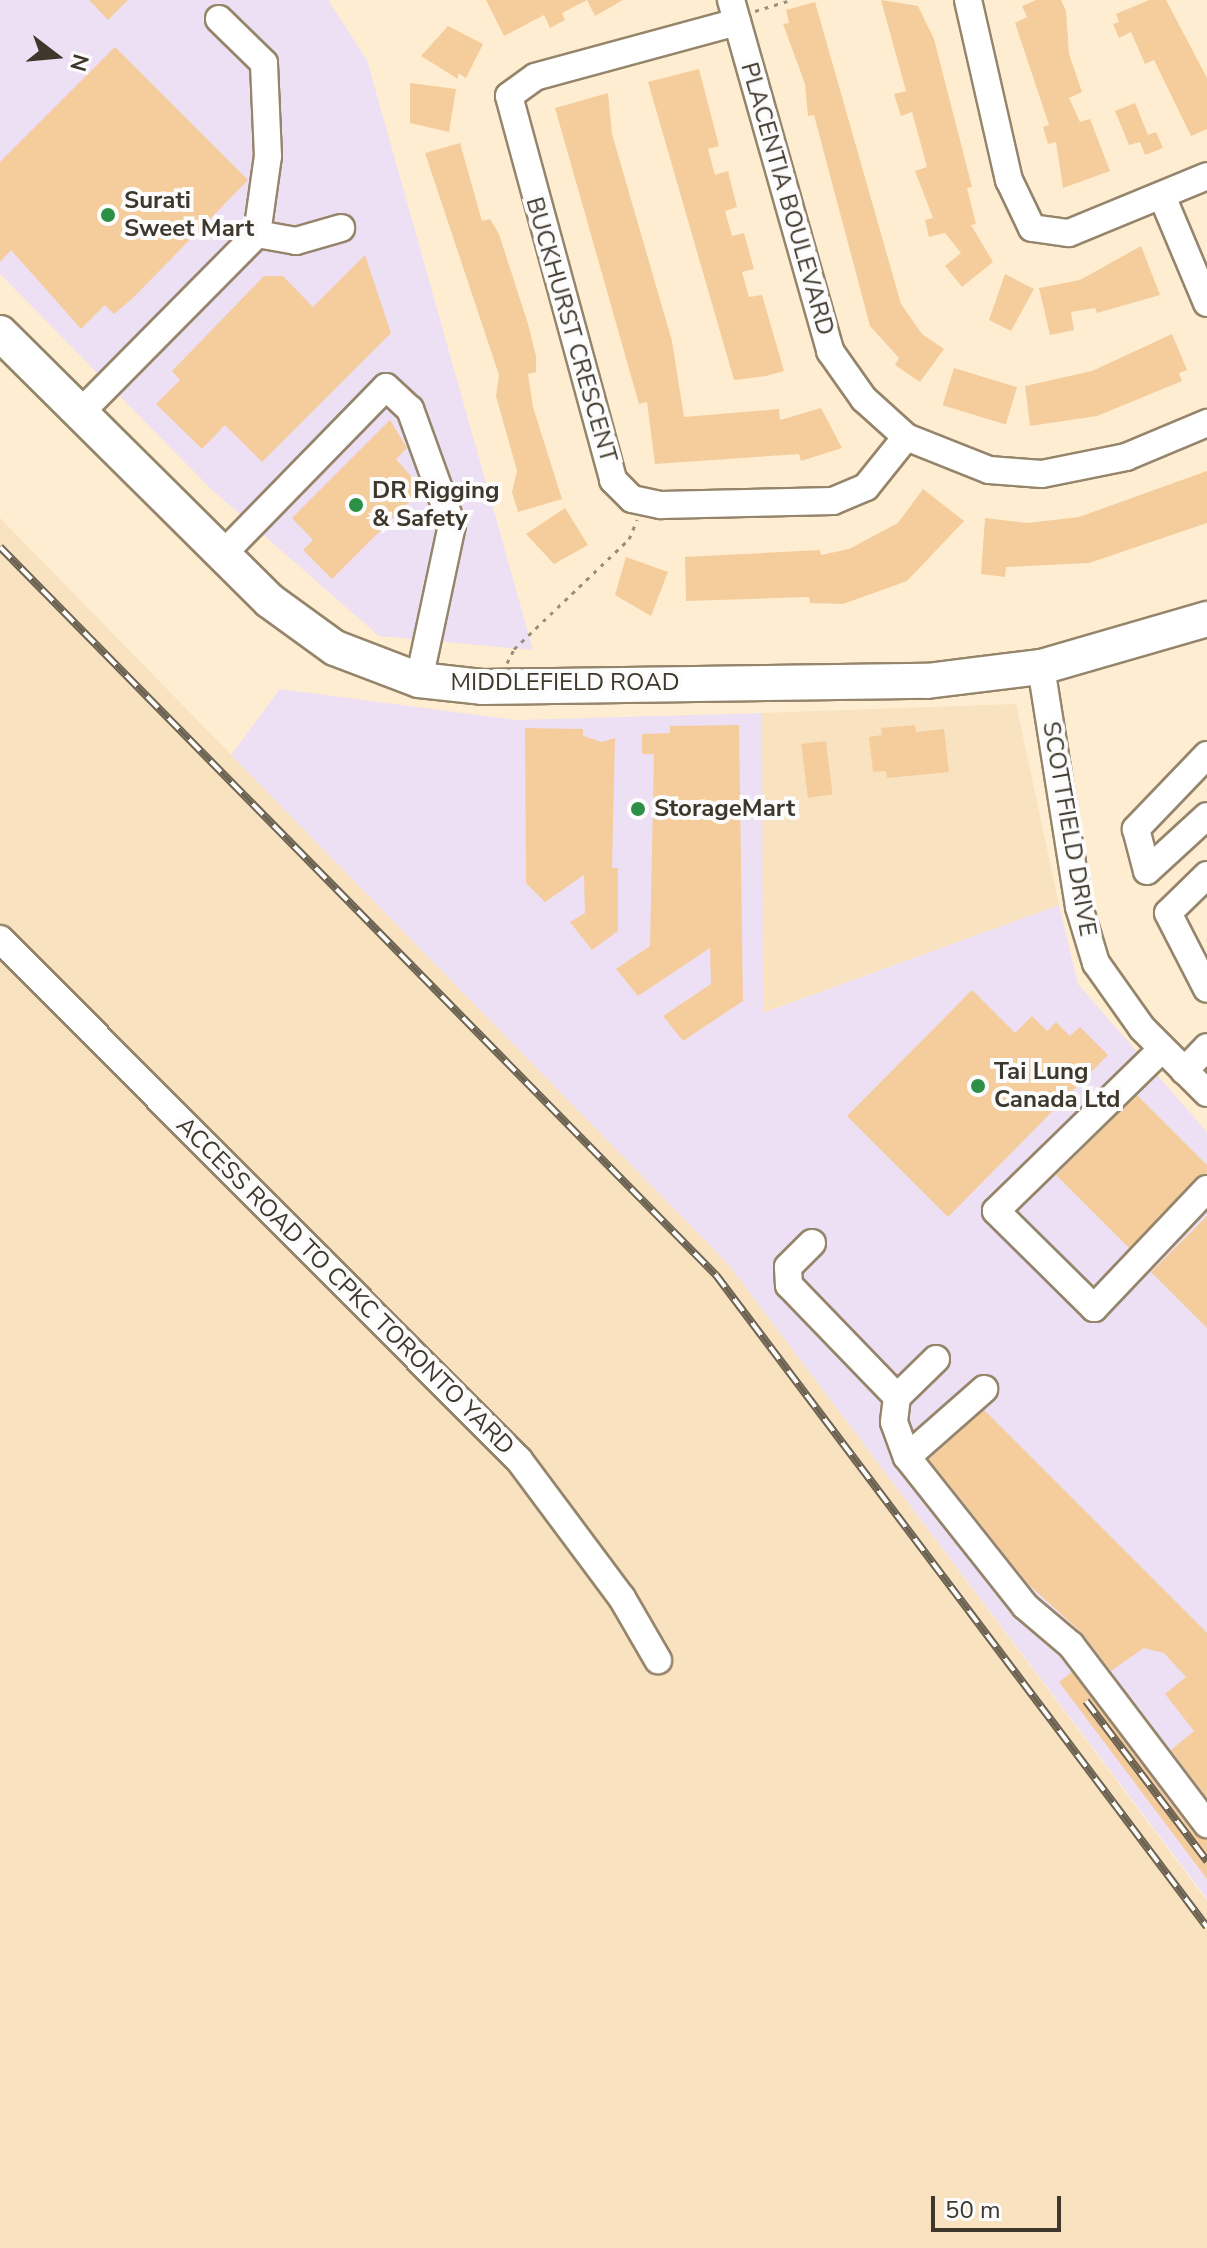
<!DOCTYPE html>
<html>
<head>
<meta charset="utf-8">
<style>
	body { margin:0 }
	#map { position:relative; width:1207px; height:2248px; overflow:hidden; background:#feedd0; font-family:"Nunito Sans",sans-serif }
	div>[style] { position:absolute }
	.built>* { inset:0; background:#f8e2bf }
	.industrial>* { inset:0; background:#ede0f4 }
	.building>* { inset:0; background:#f5cd9c; transform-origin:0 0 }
	.path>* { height:3px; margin-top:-1.5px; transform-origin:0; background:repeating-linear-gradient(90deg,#9a8e7b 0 4px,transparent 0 10px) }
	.roads { filter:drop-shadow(2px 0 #95856b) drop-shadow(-2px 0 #95856b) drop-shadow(0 2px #95856b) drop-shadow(0 -2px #95856b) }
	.minor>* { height:26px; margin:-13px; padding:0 13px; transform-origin:13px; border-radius:13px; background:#fff }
	.major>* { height:34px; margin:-17px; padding:0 17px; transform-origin:17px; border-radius:17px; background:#fff }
	.rail>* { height:8px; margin-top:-4px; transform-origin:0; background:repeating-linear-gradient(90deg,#fcfcfc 0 15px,#6c6353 0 30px); box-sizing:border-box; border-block:2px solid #6c6353 }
	.dots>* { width:22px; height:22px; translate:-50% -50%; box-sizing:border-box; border:4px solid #fcfcfc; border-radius:50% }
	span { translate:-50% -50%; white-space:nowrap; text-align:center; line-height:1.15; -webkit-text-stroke:8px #fcfcfc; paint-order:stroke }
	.street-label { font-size:24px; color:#3e372c }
	.poi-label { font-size:24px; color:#3e372c; font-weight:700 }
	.left { translate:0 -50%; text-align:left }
	.north { position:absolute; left:16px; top:16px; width:80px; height:80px; -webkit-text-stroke:6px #fcfcfc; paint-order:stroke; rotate:106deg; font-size:22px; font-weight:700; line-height:32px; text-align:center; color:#3e372c }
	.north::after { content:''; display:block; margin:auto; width:28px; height:36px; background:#3e372c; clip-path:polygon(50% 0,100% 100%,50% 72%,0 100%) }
	.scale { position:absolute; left:931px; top:2196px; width:130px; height:36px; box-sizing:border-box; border:4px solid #3e372c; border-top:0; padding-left:10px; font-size:24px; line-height:28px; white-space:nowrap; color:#3e372c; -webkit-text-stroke:6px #fcfcfc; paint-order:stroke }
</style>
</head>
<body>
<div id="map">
	<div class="built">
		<div style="clip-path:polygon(0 518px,728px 1264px,1207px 1901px,1207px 2248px,0 2248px)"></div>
		<div style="clip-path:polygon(1016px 704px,1059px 905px,762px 1013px,762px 713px)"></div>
	</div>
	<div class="industrial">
		<div style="clip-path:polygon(0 0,328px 0,367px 60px,533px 650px,379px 636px,211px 489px,0 274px)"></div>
		<div style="clip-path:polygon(280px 689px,516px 720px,762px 713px,763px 1013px,1059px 905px,1078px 984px,1207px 1132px,1207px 1899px,728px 1264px,231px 755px)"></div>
	</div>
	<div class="building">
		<div style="clip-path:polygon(89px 0,128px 0,108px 20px)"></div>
		<div style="clip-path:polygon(486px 0,623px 0,595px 16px,587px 0,562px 13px,565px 20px,550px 28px,544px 15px,504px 36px)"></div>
		<div style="clip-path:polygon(881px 0,918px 6px,934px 39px,972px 187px,967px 188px,976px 224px,971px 225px,993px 262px,962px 287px,945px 266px,961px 253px,945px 233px,929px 237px,925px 220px,933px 218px,915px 171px,927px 167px,912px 112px,901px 116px,894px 94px,906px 91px)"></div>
		<div style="clip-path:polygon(1036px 0,1061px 0,1066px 11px,1069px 54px,1082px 92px,1069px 98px,1080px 122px,1090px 119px,1110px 171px,1063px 188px,1056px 142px,1048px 144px,1043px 127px,1049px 125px,1015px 23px,1027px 17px,1022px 6px)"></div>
		<div style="clip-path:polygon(1149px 0,1166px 0,1207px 78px,1207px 129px,1191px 136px,1154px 60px,1145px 64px,1131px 32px,1119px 38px,1113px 24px,1119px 22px,1116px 14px)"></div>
		<div style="clip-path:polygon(815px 2px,901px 304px,922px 334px,944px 349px,920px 382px,895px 365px,899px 358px,870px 326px,814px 115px,808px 116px,805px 84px,783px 24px,789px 23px,786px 10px)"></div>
		<div style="clip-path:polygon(448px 26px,483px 44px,466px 78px,458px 73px,458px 79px,421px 56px)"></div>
		<div style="clip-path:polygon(115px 47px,248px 180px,134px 297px,114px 314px,105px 305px,81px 329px,11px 250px,0 262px,0 162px)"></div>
		<div style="clip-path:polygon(699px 69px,719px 146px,708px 149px,715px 175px,728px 171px,737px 207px,725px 211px,732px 236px,744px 233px,754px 269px,742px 272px,749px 297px,762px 295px,784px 371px,766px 376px,734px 380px,648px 82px)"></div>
		<div style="clip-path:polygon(410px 83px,456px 89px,449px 132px,410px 123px)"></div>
		<div style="clip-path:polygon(608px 93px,612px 134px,672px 341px,684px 417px,779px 409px,780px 420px,821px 408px,842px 448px,801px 461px,799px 454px,655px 464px,647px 402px,639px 404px,555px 108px)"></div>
		<div style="clip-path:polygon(1135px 103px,1148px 135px,1156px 132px,1163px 148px,1145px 155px,1140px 142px,1129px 145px,1115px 111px)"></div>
		<div style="clip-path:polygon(460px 143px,482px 221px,490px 219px,499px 234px,528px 324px,536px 356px,536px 372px,528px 374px,533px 407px,562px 499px,518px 512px,512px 492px,517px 471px,496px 396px,499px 375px,425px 153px)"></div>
		<div style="clip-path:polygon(1141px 246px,1160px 295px,1097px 313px,1095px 308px,1071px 312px,1074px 330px,1050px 335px,1039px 288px,1080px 280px)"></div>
		<div style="clip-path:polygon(365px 255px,391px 333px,262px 462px,225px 425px,202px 449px,156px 404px,180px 380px,172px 371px,264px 276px,283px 276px,313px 307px)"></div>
		<div style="clip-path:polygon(1005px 274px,1034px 289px,1011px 331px,989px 320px)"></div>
		<div style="clip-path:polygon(1172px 334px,1187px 370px,1179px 373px,1182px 381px,1097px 416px,1030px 426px,1025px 386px,1092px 371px)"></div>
		<div style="left:954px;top:368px;width:66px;height:39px;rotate:17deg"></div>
		<div style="clip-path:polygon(390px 420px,407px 448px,396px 459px,422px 489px,332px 579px,303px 550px,313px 540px,292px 518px)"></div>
		<div style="clip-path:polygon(1207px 471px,1207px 523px,1089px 563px,1006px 567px,1005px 577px,981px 574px,985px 518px,1027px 523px,1079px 517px)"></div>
		<div style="clip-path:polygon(923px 489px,964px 521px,907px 581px,843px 604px,810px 603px,809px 597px,686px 601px,685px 557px,820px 550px,821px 555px,849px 549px,898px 523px)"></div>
		<div style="clip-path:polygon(565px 508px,588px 545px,554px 564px,526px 534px)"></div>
		<div style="clip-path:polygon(626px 557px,668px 572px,651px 616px,615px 595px)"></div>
		<div style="clip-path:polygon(739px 725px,743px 1001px,683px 1041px,663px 1016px,711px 984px,710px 948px,638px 996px,616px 969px,650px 946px,654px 754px,642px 754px,642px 734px,670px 733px,670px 726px)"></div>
		<div style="clip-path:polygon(915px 725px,916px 732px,944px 729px,949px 772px,887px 778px,886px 771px,873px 772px,869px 737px,882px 735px,881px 728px)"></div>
		<div style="clip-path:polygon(525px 728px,583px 729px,583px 736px,602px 742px,615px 738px,612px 868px,618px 868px,618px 931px,592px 950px,570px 922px,585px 913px,584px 875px,545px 902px,526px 883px)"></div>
		<div style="left:826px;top:741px;width:54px;height:25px;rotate:83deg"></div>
		<div style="clip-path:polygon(972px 990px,1015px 1033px,1032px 1016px,1047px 1031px,1056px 1022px,1070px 1036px,1080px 1027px,1108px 1055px,948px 1217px,847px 1116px)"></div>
		<div style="clip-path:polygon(1137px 1095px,1207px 1165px,1207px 1173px,1129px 1248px,1056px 1175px)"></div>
		<div style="clip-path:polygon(1207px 1216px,1207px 1328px,1151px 1272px)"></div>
		<div style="clip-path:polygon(984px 1410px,1207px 1633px,1207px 1798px,1171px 1750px,1194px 1731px,1165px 1694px,1186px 1677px,1164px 1653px,1144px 1648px,1111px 1671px,1082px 1633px,1029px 1585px,929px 1459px)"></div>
		<div style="clip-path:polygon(1072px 1672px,1194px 1834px,1207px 1840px,1207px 1879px,1059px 1682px)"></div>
	</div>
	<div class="path">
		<div style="left:755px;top:11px;width:37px;rotate:-17deg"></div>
		<div style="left:507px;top:663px;width:16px;rotate:-63deg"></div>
		<div style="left:514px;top:649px;width:159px;rotate:-43.7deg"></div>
		<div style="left:629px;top:539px;width:21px;rotate:-67deg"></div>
	</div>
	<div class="roads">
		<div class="minor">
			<div style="left:731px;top:0;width:365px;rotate:74.2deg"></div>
			<div style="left:830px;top:351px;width:59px;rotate:54.7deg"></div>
			<div style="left:864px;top:399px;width:57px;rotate:42.1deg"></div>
			<div style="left:906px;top:437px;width:89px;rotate:21.7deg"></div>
			<div style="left:989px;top:470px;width:53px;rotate:4.3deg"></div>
			<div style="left:1042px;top:474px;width:86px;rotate:-11.4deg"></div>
			<div style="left:1126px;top:457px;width:88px;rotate:-22.8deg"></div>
			<div style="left:968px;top:0;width:185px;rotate:77.2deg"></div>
			<div style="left:1009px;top:180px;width:53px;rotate:64.4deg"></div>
			<div style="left:1032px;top:228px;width:37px;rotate:8deg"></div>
			<div style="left:1069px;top:233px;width:149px;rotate:-22.4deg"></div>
			<div style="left:737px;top:22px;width:209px;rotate:164.8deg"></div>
			<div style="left:535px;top:77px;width:32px;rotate:144deg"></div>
			<div style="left:509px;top:96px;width:398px;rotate:74.8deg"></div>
			<div style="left:613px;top:480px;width:27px;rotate:45deg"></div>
			<div style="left:632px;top:499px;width:30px;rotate:12deg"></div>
			<div style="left:661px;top:505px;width:172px;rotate:-1.3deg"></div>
			<div style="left:833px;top:501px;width:36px;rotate:-23deg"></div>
			<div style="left:866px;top:487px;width:64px;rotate:-51.3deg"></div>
			<div style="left:1162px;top:196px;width:116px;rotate:67.2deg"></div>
			<div style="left:257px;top:234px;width:40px;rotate:10deg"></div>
			<div style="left:296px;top:241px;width:47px;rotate:-16.1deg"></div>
			<div style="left:80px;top:413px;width:252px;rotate:-45.3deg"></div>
			<div style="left:257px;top:234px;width:79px;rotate:-82deg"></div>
			<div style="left:268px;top:156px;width:93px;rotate:-92.5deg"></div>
			<div style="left:264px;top:63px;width:63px;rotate:-135.6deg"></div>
			<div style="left:223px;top:554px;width:233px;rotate:-45.7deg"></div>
			<div style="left:386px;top:387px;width:33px;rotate:43deg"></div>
			<div style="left:410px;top:409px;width:123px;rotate:70.1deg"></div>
			<div style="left:452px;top:525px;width:158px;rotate:102deg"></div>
			<div style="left:1041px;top:667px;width:243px;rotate:81deg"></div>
			<div style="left:1079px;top:907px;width:59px;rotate:73.1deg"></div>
			<div style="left:1096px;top:963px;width:80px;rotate:54.7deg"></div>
			<div style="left:1142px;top:1028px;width:92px;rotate:45deg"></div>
			<div style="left:1207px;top:755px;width:103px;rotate:133.8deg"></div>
			<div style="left:1136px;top:829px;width:43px;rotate:75.3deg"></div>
			<div style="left:1147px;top:871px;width:81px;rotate:-42.5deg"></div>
			<div style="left:1207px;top:875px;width:54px;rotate:135.7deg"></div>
			<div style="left:1168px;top:913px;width:85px;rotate:62.8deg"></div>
			<div style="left:0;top:939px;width:735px;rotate:45.11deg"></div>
			<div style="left:519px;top:1460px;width:172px;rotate:53.3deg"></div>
			<div style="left:622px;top:1598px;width:72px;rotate:59.9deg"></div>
			<div style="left:1162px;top:1049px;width:232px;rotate:135.7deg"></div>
			<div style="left:996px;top:1211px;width:138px;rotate:44.7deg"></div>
			<div style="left:1094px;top:1308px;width:164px;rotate:-46.5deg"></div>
			<div style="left:1184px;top:1071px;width:33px;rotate:-46deg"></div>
			<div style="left:812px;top:1243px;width:34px;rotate:135deg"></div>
			<div style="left:788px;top:1267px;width:18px;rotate:87deg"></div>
			<div style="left:789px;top:1285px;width:156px;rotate:46deg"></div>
			<div style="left:936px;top:1359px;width:54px;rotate:135.7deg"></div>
			<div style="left:897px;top:1397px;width:25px;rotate:97deg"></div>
			<div style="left:894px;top:1422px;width:37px;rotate:70deg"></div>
			<div style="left:907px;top:1457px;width:190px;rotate:51.6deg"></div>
			<div style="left:1025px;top:1606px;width:60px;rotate:40.3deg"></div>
			<div style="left:1071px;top:1645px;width:225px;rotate:52.8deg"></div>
			<div style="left:907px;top:1457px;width:103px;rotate:-41.4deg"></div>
		</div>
		<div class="major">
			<div style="left:0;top:333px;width:380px;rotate:44.8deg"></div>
			<div style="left:270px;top:601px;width:80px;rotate:35.9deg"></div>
			<div style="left:335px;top:648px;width:90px;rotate:20.9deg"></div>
			<div style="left:419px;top:680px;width:63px;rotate:6.3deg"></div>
			<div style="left:482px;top:687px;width:445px;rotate:-0.8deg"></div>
			<div style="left:927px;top:681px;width:115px;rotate:-7deg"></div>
			<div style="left:1041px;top:667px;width:173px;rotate:-16.1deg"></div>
		</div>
	</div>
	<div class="rail">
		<div style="left:0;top:547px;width:1021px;rotate:45.48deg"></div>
		<div style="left:716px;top:1275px;width:816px;rotate:53.02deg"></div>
		<div style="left:1086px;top:1701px;width:201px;rotate:52.9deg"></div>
	</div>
	<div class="dots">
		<div style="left:108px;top:215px;background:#2c9146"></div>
		<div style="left:356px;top:505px;background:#2c9146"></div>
		<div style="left:638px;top:809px;background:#2c9146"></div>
		<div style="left:978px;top:1086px;background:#2c9146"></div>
	</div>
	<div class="street-label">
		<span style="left:787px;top:199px;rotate:74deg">PLACENTIA BOULEVARD</span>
		<span style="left:571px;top:330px;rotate:74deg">BUCKHURST CRESCENT</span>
		<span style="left:565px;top:683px">MIDDLEFIELD ROAD</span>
		<span style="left:1069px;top:829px;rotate:80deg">SCOTTFIELD DRIVE</span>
		<span style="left:345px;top:1286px;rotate:45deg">ACCESS ROAD TO CPKC TORONTO YARD</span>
	</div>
	<div class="poi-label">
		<span class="left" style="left:124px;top:215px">Surati<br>Sweet Mart</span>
		<span class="left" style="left:372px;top:505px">DR Rigging<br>&amp; Safety</span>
		<span class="left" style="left:654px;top:809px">StorageMart</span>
		<span class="left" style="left:994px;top:1086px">Tai Lung<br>Canada Ltd</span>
	</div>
	<div class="north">N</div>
	<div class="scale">50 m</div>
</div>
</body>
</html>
